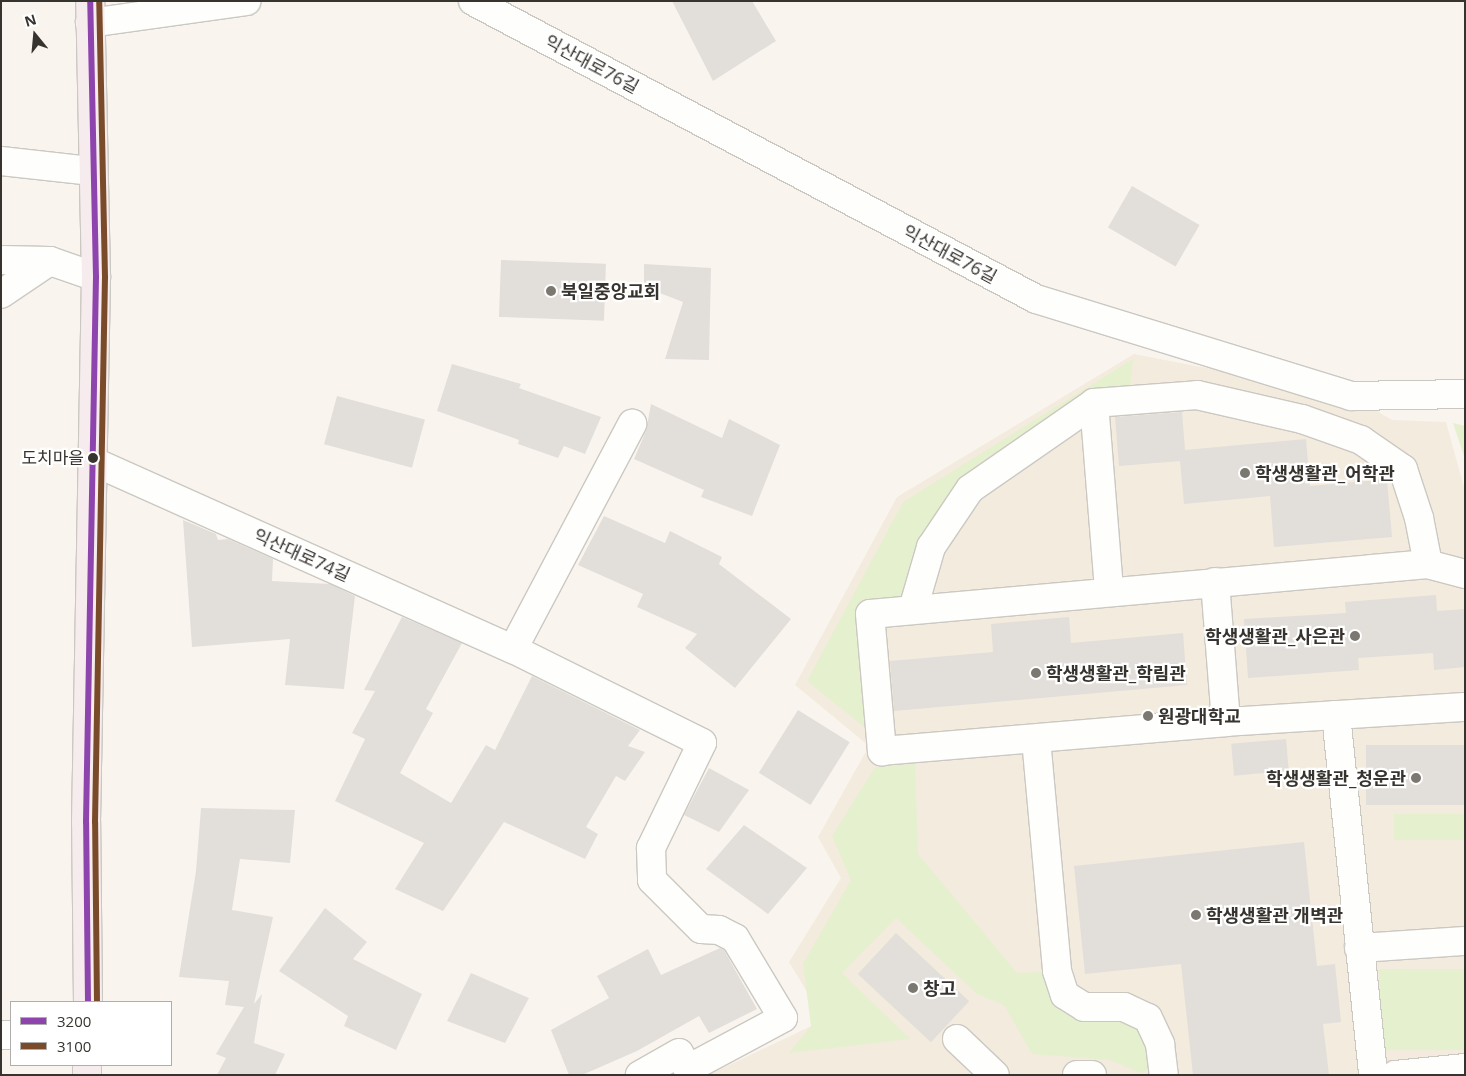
<!DOCTYPE html>
<html>
<head>
<meta charset="utf-8">
<style>
	body { margin:0 }
	#map { position:relative; width:1466px; height:1076px; overflow:hidden; background:#f9f5ee; font-family:"Open Sans","Noto Sans KR",sans-serif }
	div>[style] { position:absolute }
	.built>* { inset:0; background:#f3ebdd }
	.green>* { inset:0; background:#e5f0cf; transform-origin:0 0 }
	.building>* { inset:0; background:#e2deda; transform-origin:0 0 }
	.roads { filter:drop-shadow(1px 0 #cbc8c2) drop-shadow(-1px 0 #cbc8c2) drop-shadow(0 1px #cbc8c2) drop-shadow(0 -1px #cbc8c2) }
	.minor>* { height:28px; margin:-14px; padding:0 14px; transform-origin:14px; border-radius:14px; background:#fefefc }
	.major>* { height:28px; margin:-14px; padding:0 14px; transform-origin:14px; border-radius:14px; background:#f6eced }
	.bus-1>* { height:6px; margin:-3px; padding:0 3px; transform-origin:3px; border-radius:3px; background:#8e44ad }
	.bus-2>* { height:6px; margin:-3px; padding:0 3px; transform-origin:3px; border-radius:3px; background:#7a4b2a }
	.dots>* { width:14px; height:14px; translate:-50% -50%; box-sizing:border-box; border:2px solid #fff; border-radius:50% }
	span { translate:-50% -50%; white-space:nowrap; text-align:center; line-height:1.15; -webkit-text-stroke:4.5px #fff; paint-order:stroke }
	.bus-label { font-size:17px; color:#37342f }
	.right { translate:-100% -50%; text-align:right }
	.street-label { font-size:18px; color:#37342f }
	.poi-label { font-size:18px; color:#37342f; font-weight:700 }
	.left { translate:0 -50%; text-align:left }
	.frame { position:absolute; inset:0; border:2px solid #37342f; pointer-events:none }
	.legend { position:absolute; left:10px; top:1001px; width:162px; height:65px; box-sizing:border-box; background:#fff; border:1px solid #afaeac; margin:0; padding:6px 9px; list-style:none; font-size:15px; color:#37342f }
	.legend li { display:flex; align-items:center; gap:10px; height:25px }
	.legend b { width:25px; border:1px solid #afaeac }
	.north { position:absolute; left:10px; top:10px; width:50px; height:50px; -webkit-text-stroke:4px #fff; paint-order:stroke; rotate:343deg; font-size:14px; font-weight:700; line-height:20px; text-align:center; color:#37342f }
	.north::after { content:''; display:block; margin:auto; width:18px; height:22px; background:#37342f; clip-path:polygon(50% 0,100% 100%,50% 72%,0 100%) }
</style>
</head>
<body>
<div id="map">
	<div class="built">
		<div style="clip-path:polygon(1134px 354px,1351px 396px,1392px 420px,1446px 422px,1465px 491px,1465px 1075px,708px 1075px,824px 1020px,789px 962px,841px 878px,818px 837px,869px 746px,795px 685px,897px 497px)"></div>
	</div>
	<div class="green">
		<div style="clip-path:polygon(1133px 359px,1130px 387px,1088px 398px,919px 545px,902px 598px,861px 603px,868px 730px,807px 681px,903px 502px)"></div>
		<div style="clip-path:polygon(1453px 423px,1465px 426px,1465px 459px)"></div>
		<div style="clip-path:polygon(915px 764px,918px 854px,1017px 973px,1046px 972px,1056px 1006px,1077px 1018px,1123px 1020px,1140px 1026px,1151px 1048px,1152px 1068px,1141px 1073px,1110px 1060px,1032px 1054px,1004px 1005px,977px 994px,896px 918px,842px 973px,910px 1039px,789px 1053px,811px 1026px,803px 964px,851px 880px,832px 836px,875px 767px)"></div>
		<div style="left:1465px;top:814px;width:26px;height:71px;rotate:90deg"></div>
		<div style="left:1465px;top:969px;width:81px;height:86px;rotate:90deg"></div>
	</div>
	<div class="building">
		<div style="clip-path:polygon(672px 1px,752px 1px,776px 41px,713px 81px)"></div>
		<div style="left:1132px;top:186px;width:78px;height:48px;rotate:30deg"></div>
		<div style="left:501px;top:260px;width:105px;height:57px;rotate:2deg"></div>
		<div style="clip-path:polygon(644px 264px,711px 268px,709px 360px,665px 359px,683px 302px,644px 287px)"></div>
		<div style="clip-path:polygon(452px 364px,521px 384px,519px 388px,601px 417px,585px 454px,564px 446px,558px 458px,518px 444px,519px 440px,437px 411px)"></div>
		<div style="left:337px;top:396px;width:91px;height:50px;rotate:15deg"></div>
		<div style="clip-path:polygon(651px 404px,722px 438px,729px 419px,780px 445px,752px 516px,701px 497px,704px 490px,634px 459px,646px 431px)"></div>
		<div style="clip-path:polygon(1182px 412px,1185px 450px,1306px 439px,1310px 486px,1387px 479px,1392px 537px,1274px 547px,1270px 496px,1184px 504px,1180px 461px,1119px 466px,1115px 417px)"></div>
		<div style="clip-path:polygon(604px 516px,665px 543px,670px 531px,722px 557px,719px 564px,791px 619px,735px 688px,685px 648px,697px 634px,637px 607px,643px 594px,578px 565px)"></div>
		<div style="clip-path:polygon(183px 520px,216px 534px,218px 540px,228px 539px,273px 559px,272px 581px,330px 584px,355px 596px,344px 689px,285px 685px,290px 639px,192px 647px)"></div>
		<div style="clip-path:polygon(1436px 595px,1437px 611px,1465px 609px,1465px 667px,1434px 670px,1433px 653px,1358px 658px,1359px 670px,1248px 678px,1244px 619px,1346px 613px,1345px 602px)"></div>
		<div style="clip-path:polygon(402px 617px,462px 643px,426px 709px,433px 713px,400px 773px,451px 803px,486px 745px,495px 750px,532px 676px,640px 730px,628px 746px,645px 752px,625px 781px,616px 776px,586px 827px,598px 834px,585px 859px,504px 822px,443px 911px,395px 889px,424px 843px,335px 801px,365px 739px,352px 733px,375px 691px,364px 690px)"></div>
		<div style="clip-path:polygon(1069px 617px,1071px 643px,1183px 633px,1187px 685px,894px 711px,890px 661px,993px 652px,991px 624px)"></div>
		<div style="left:798px;top:710px;width:61px;height:74px;rotate:32deg"></div>
		<div style="left:1286px;top:739px;width:32px;height:55px;rotate:85deg"></div>
		<div style="left:1465px;top:745px;width:60px;height:99px;rotate:90deg"></div>
		<div style="clip-path:polygon(709px 768px,749px 790px,719px 832px,684px 815px)"></div>
		<div style="clip-path:polygon(201px 808px,295px 810px,290px 863px,240px 859px,232px 910px,273px 917px,254px 1004px,262px 994px,254px 1043px,285px 1054px,275px 1075px,217px 1075px,226px 1058px,216px 1054px,244px 1007px,225px 1005px,229px 981px,179px 977px,196px 871px)"></div>
		<div style="clip-path:polygon(744px 825px,807px 868px,768px 914px,706px 869px)"></div>
		<div style="clip-path:polygon(1304px 842px,1317px 966px,1335px 964px,1341px 1022px,1323px 1024px,1329px 1075px,1193px 1075px,1181px 964px,1085px 974px,1074px 866px)"></div>
		<div style="clip-path:polygon(325px 908px,367px 942px,353px 959px,422px 994px,396px 1050px,344px 1026px,348px 1016px,279px 971px)"></div>
		<div style="left:896px;top:933px;width:100px;height:56px;rotate:43deg"></div>
		<div style="clip-path:polygon(720px 948px,724px 950px,757px 1009px,709px 1033px,699px 1016px,637px 1051px,582px 1075px,569px 1075px,551px 1030px,609px 998px,597px 976px,648px 949px,661px 975px)"></div>
		<div style="clip-path:polygon(471px 973px,529px 998px,505px 1043px,447px 1021px)"></div>
	</div>
	<div class="roads">
		<div class="minor">
			<div style="left:473px;top:1px;width:637px;rotate:27.89deg"></div>
			<div style="left:1036px;top:299px;width:330px;rotate:17.1deg"></div>
			<div style="left:1351px;top:396px;width:114px;rotate:-1deg"></div>
			<div style="left:90px;top:23px;width:158px;rotate:-8deg"></div>
			<div style="left:1px;top:161px;width:92px;rotate:6.3deg"></div>
			<div style="left:1px;top:260px;width:49px;rotate:1.2deg"></div>
			<div style="left:50px;top:261px;width:49px;rotate:19.2deg"></div>
			<div style="left:1px;top:294px;width:59px;rotate:-34deg"></div>
			<div style="left:1094px;top:403px;width:188px;rotate:85.4deg"></div>
			<div style="left:92px;top:461px;width:461px;rotate:24.1deg"></div>
			<div style="left:513px;top:649px;width:211px;rotate:26.4deg"></div>
			<div style="left:702px;top:743px;width:117px;rotate:115.9deg"></div>
			<div style="left:651px;top:848px;width:32px;rotate:88deg"></div>
			<div style="left:652px;top:880px;width:69px;rotate:45deg"></div>
			<div style="left:701px;top:929px;width:18px;rotate:3deg"></div>
			<div style="left:719px;top:930px;width:18px;rotate:27deg"></div>
			<div style="left:735px;top:938px;width:93px;rotate:59deg"></div>
			<div style="left:783px;top:1018px;width:108px;rotate:151.8deg"></div>
			<div style="left:688px;top:1069px;width:18px;rotate:-119deg"></div>
			<div style="left:679px;top:1053px;width:45px;rotate:150.6deg"></div>
			<div style="left:1465px;top:574px;width:38px;rotate:-165deg"></div>
			<div style="left:1428px;top:564px;width:560px;rotate:174.88deg"></div>
			<div style="left:870px;top:614px;width:138px;rotate:85deg"></div>
			<div style="left:882px;top:751px;width:345px;rotate:-4.8deg"></div>
			<div style="left:1226px;top:722px;width:239px;rotate:-3.6deg"></div>
			<div style="left:1215px;top:582px;width:140px;rotate:85.5deg"></div>
			<div style="left:913px;top:609px;width:65px;rotate:-73.8deg"></div>
			<div style="left:931px;top:547px;width:70px;rotate:-56.1deg"></div>
			<div style="left:970px;top:489px;width:151px;rotate:-34.7deg"></div>
			<div style="left:1094px;top:403px;width:103px;rotate:-4.4deg"></div>
			<div style="left:1197px;top:395px;width:108px;rotate:12.9deg"></div>
			<div style="left:1302px;top:419px;width:63px;rotate:19.6deg"></div>
			<div style="left:1361px;top:440px;width:51px;rotate:34.6deg"></div>
			<div style="left:1403px;top:469px;width:52px;rotate:71.9deg"></div>
			<div style="left:1419px;top:518px;width:47px;rotate:78.9deg"></div>
			<div style="left:513px;top:649px;width:255px;rotate:-62.1deg"></div>
			<div style="left:1336px;top:715px;width:362px;rotate:84.1deg"></div>
			<div style="left:1036px;top:739px;width:233px;rotate:84.8deg"></div>
			<div style="left:1057px;top:971px;width:25px;rotate:72deg"></div>
			<div style="left:1065px;top:995px;width:22px;rotate:32deg"></div>
			<div style="left:1084px;top:1007px;width:40px"></div>
			<div style="left:1124px;top:1007px;width:26px;rotate:25deg"></div>
			<div style="left:1148px;top:1018px;width:29px;rotate:65deg"></div>
			<div style="left:1160px;top:1044px;width:31px;rotate:83deg"></div>
			<div style="left:1359px;top:948px;width:106px;rotate:-3.8deg"></div>
			<div style="left:1px;top:1035px;width:10px"></div>
			<div style="left:957px;top:1039px;width:52px;rotate:43.5deg"></div>
			<div style="left:1077px;top:1075px;width:15px"></div>
			<div style="left:1395px;top:1075px;width:70px;rotate:-5.7deg"></div>
		</div>
		<div class="major">
			<div style="left:88px;top:1002px;width:180px;rotate:-90.6deg"></div>
			<div style="left:86px;top:822px;width:545px;rotate:-88.95deg"></div>
			<div style="left:96px;top:277px;width:276px;rotate:-91.2deg"></div>
			<div style="left:87px;top:1075px;width:10px;rotate:-90deg"></div>
		</div>
	</div>
	<div class="bus-1">
		<div style="left:88px;top:1002px;width:180px;rotate:-90.6deg"></div>
		<div style="left:86px;top:822px;width:545px;rotate:-88.95deg"></div>
		<div style="left:96px;top:277px;width:276px;rotate:-91.2deg"></div>
	</div>
	<div class="bus-2">
		<div style="left:97px;top:1002px;width:180px;rotate:-90.6deg"></div>
		<div style="left:95px;top:822px;width:545px;rotate:-88.95deg"></div>
		<div style="left:105px;top:277px;width:276px;rotate:-91.2deg"></div>
	</div>
	<div class="dots">
		<div style="left:551px;top:291px;background:#7b7872"></div>
		<div style="left:93px;top:458px;background:#37342f"></div>
		<div style="left:1245px;top:473px;background:#7b7872"></div>
		<div style="left:1355px;top:636px;background:#7b7872"></div>
		<div style="left:1036px;top:673px;background:#7b7872"></div>
		<div style="left:1148px;top:716px;background:#7b7872"></div>
		<div style="left:1416px;top:778px;background:#7b7872"></div>
		<div style="left:1196px;top:915px;background:#7b7872"></div>
		<div style="left:913px;top:988px;background:#7b7872"></div>
	</div>
	<div class="bus-label">
		<span class="right" style="left:84px;top:458px">도치마을</span>
	</div>
	<div class="street-label">
		<span style="left:592px;top:64px;rotate:28deg">익산대로76길</span>
		<span style="left:950px;top:254px;rotate:28deg">익산대로76길</span>
		<span style="left:302px;top:555px;rotate:24deg">익산대로74길</span>
	</div>
	<div class="poi-label">
		<span class="left" style="left:561px;top:291px">북일중앙교회</span>
		<span class="left" style="left:1255px;top:473px">학생생활관_어학관</span>
		<span class="right" style="left:1345px;top:636px">학생생활관_사은관</span>
		<span class="left" style="left:1046px;top:673px">학생생활관_학림관</span>
		<span class="left" style="left:1158px;top:716px">원광대학교</span>
		<span class="right" style="left:1406px;top:778px">학생생활관_청운관</span>
		<span class="left" style="left:1206px;top:915px">학생생활관 개벽관</span>
		<span class="left" style="left:923px;top:988px">창고</span>
	</div>
	<div class="frame"></div>
	<ul class="legend">
	<li><b style="height:6px;background:#8e44ad"></b>3200</li>
	<li><b style="height:6px;background:#7a4b2a"></b>3100</li>
	</ul>
	<div class="north">N</div>
</div>
</body>
</html>
